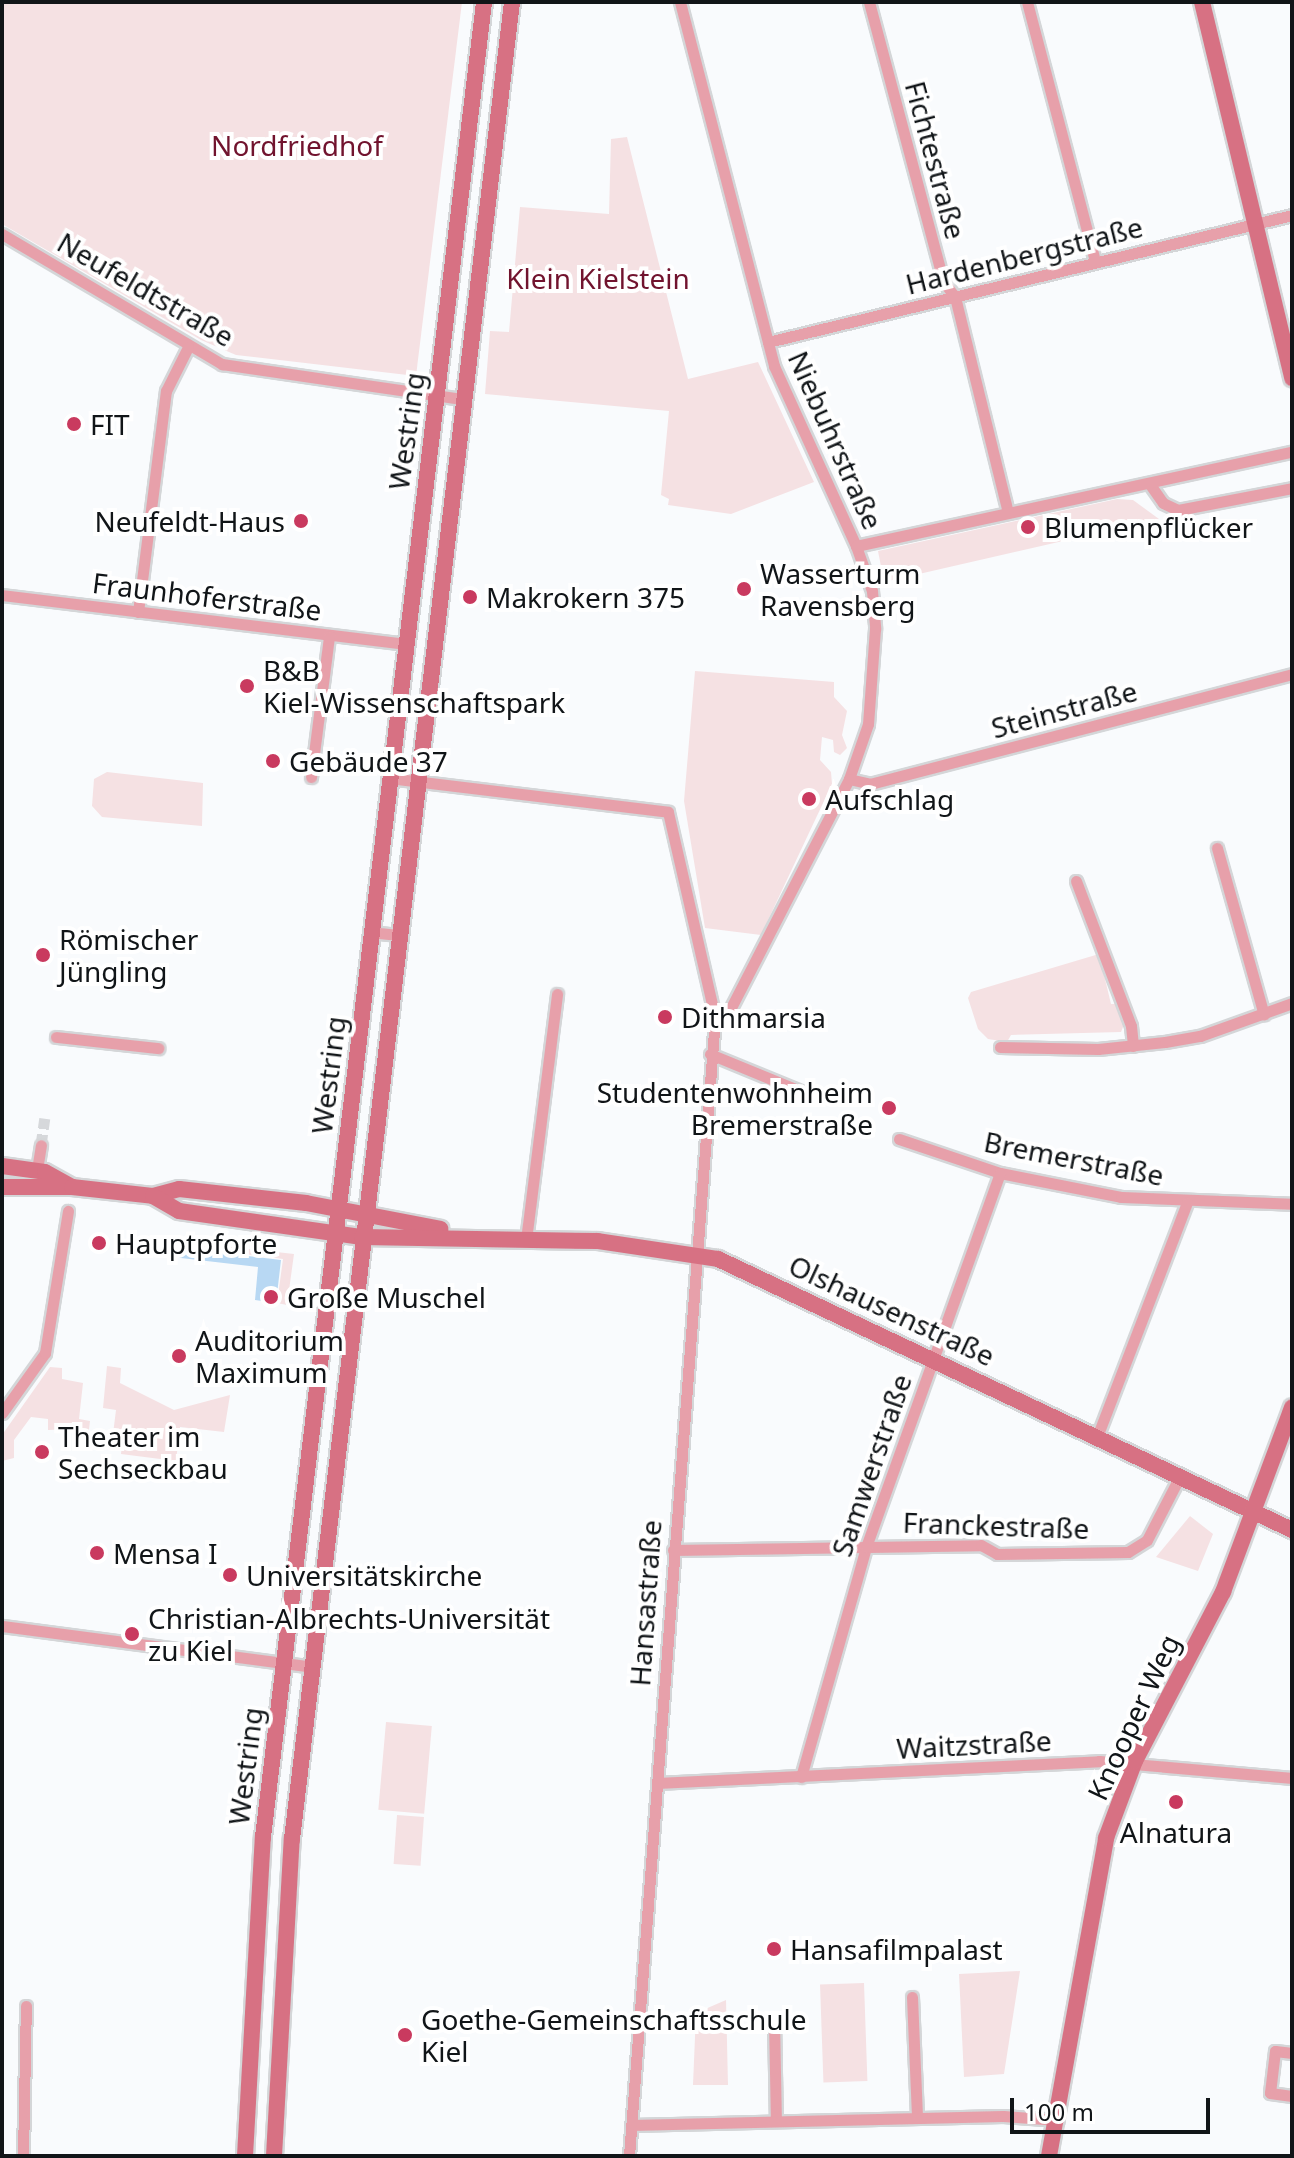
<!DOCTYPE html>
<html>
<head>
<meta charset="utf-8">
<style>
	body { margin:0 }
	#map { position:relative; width:1294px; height:2158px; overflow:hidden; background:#f9fbfd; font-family:"Noto Sans",sans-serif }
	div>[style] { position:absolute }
	.green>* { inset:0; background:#f5e1e3; transform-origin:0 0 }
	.water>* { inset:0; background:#b8d8f3 }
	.street-tunnel>* { height:11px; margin-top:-5.5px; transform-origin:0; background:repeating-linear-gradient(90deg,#d6d8db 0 11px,transparent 0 16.5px) }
	.roads { filter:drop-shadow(2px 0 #d4d6d8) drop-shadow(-2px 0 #d4d6d8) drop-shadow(0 2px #d4d6d8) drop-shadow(0 -2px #d4d6d8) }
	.street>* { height:11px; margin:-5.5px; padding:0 5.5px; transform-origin:5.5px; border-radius:5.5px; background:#e7a0aa }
	.secondary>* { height:16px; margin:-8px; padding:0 8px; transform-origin:8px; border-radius:8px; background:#d77183 }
	.dots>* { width:22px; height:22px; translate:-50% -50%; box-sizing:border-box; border:4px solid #fff; border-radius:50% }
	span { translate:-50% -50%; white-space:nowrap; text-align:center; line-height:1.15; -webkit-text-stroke:8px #fff; paint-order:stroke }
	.park-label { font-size:28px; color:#71132e }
	.street-label { font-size:28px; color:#111518 }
	.poi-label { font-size:28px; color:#111518 }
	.left { translate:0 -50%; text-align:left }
	.right { translate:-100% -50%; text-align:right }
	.frame { position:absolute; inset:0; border:4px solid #111518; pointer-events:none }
	.scale { position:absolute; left:1010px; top:2098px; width:200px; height:36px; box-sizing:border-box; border:4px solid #111518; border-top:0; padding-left:10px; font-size:24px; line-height:28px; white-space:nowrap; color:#111518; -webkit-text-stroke:6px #fff; paint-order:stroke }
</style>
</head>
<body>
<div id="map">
	<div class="green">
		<div style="clip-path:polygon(2px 2px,462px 2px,416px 376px,236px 355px,201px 340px,2px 224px)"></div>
		<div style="clip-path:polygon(627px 137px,688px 379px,758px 362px,814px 482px,731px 514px,668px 505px,669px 499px,661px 495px,669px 411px,485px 394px,490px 331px,509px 332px,520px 207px,609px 214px,611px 139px)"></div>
		<div style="clip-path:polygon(1117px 499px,1133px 500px,1159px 519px,884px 582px,878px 551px)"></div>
		<div style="clip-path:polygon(695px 671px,834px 682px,834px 697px,847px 711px,842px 735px,847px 748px,840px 755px,834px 752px,833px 740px,822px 737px,820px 760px,831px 772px,832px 784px,761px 935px,705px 928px,684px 801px)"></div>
		<div style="clip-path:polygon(107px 772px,203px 783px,202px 826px,102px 817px,92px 806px,94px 779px)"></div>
		<div style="clip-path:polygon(1099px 954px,1111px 1004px,1118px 1004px,1125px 1022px,1121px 1032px,1011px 1035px,1007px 1042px,988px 1039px,978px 1029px,968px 998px,971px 992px)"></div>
		<div style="clip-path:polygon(130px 1236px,294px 1254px,287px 1305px,277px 1303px,283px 1259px,140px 1241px,137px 1255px,127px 1255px)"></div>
		<div style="clip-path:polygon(107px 1366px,121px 1368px,120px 1383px,174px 1410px,230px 1395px,224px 1432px,180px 1427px,176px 1461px,121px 1454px,122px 1444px,112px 1442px,116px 1410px,103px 1408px)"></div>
		<div style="clip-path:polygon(50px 1367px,62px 1368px,62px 1379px,83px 1383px,79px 1419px,90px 1421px,88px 1438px,71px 1429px,48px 1430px,48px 1419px,31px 1417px,14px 1440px,14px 1458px,2px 1461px,2px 1435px)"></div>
		<div style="clip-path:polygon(1190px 1516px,1213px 1534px,1198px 1571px,1156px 1557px)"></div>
		<div style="left:386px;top:1722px;width:46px;height:88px;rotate:5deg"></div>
		<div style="left:397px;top:1815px;width:27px;height:49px;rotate:4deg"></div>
		<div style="clip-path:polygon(1020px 1971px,1004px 2074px,964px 2077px,959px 1974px)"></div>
		<div style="left:864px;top:1983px;width:98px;height:44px;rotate:88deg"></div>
		<div style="clip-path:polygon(726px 2000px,728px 2085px,693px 2085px,696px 2013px)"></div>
	</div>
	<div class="water">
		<div style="clip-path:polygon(139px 1243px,281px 1260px,276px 1303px,255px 1300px,258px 1267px,138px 1253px)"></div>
	</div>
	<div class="street-tunnel">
		<div style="left:41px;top:1145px;width:27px;rotate:-82deg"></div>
	</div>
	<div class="roads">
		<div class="street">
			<div style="left:680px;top:2px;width:376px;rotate:75.5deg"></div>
			<div style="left:774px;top:366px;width:198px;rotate:65.5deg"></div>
			<div style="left:856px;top:546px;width:48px;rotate:70.4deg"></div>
			<div style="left:872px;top:591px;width:38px;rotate:85deg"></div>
			<div style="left:875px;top:629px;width:95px;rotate:94.2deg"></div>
			<div style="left:868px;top:724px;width:58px;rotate:109.1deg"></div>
			<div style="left:849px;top:779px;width:261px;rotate:117.3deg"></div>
			<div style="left:729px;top:1011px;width:15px;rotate:157deg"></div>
			<div style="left:869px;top:2px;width:289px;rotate:75.1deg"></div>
			<div style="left:943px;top:281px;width:20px;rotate:53deg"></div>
			<div style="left:955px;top:297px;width:222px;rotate:76.2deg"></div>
			<div style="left:1027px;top:2px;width:269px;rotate:75.3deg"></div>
			<div style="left:2px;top:234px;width:256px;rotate:30.6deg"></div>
			<div style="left:222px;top:364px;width:242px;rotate:8.3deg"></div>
			<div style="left:768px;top:342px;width:539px;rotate:-13.62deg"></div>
			<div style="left:1149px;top:483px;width:24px;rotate:55deg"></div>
			<div style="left:1163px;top:503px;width:17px;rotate:25deg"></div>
			<div style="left:1178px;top:510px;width:116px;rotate:-10.9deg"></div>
			<div style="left:856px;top:546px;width:446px;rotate:-12.2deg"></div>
			<div style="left:2px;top:595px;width:406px;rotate:6.9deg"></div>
			<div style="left:138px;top:612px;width:223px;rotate:-82.8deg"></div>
			<div style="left:166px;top:391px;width:49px;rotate:-63.4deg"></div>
			<div style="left:311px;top:777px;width:142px;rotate:-82.7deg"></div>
			<div style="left:389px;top:778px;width:281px;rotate:6.9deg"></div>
			<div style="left:668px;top:812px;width:210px;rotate:77.1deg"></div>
			<div style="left:849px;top:779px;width:22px;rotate:13deg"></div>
			<div style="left:870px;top:784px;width:436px;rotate:-14.6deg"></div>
			<div style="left:1217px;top:848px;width:173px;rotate:74.3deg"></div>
			<div style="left:1076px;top:881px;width:155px;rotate:69.2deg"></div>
			<div style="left:1131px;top:1026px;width:20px;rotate:84deg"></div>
			<div style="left:370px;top:932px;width:28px;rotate:6deg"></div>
			<div style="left:56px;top:1037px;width:103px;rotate:6.2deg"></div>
			<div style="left:1000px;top:1047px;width:98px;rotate:1.2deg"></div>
			<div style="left:1098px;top:1049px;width:67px;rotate:-6deg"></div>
			<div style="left:1165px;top:1042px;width:36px;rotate:-10deg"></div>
			<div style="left:1200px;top:1036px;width:98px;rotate:-19.7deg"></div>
			<div style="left:710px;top:1054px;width:103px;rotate:22.3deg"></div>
			<div style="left:899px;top:1139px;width:107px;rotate:18.6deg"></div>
			<div style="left:1000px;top:1173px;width:123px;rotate:11.2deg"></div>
			<div style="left:1121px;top:1197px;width:171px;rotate:2.3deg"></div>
			<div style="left:37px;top:1170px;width:25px;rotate:-81deg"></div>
			<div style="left:526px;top:1240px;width:248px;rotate:-82.8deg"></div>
			<div style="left:2px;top:1413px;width:74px;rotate:-54.4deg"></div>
			<div style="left:45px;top:1353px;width:144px;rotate:-80.8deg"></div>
			<div style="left:1097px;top:1437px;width:251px;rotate:-69deg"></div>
			<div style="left:673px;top:1550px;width:308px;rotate:-0.9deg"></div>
			<div style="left:981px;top:1545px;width:18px;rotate:29deg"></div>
			<div style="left:997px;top:1554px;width:131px;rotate:-0.9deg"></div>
			<div style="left:1128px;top:1552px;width:22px;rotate:-32deg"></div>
			<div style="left:1147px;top:1540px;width:72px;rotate:-62.7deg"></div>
			<div style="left:2px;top:1626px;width:313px;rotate:7.5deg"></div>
			<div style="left:801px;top:1777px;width:239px;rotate:-74.2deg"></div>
			<div style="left:866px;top:1547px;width:397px;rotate:-70.3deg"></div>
			<div style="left:657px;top:1783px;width:443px;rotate:-2.8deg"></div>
			<div style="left:1099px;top:1761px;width:194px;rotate:5deg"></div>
			<div style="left:912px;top:1997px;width:121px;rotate:87.6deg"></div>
			<div style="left:774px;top:2020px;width:101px;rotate:88.9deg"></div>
			<div style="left:1292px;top:2053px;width:17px;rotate:-173deg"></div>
			<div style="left:1275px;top:2051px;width:42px;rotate:96.8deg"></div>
			<div style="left:1270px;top:2093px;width:22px;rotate:8deg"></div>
			<div style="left:631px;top:2125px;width:372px;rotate:-1.4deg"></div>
			<div style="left:1003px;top:2116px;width:55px;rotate:4.2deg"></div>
			<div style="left:23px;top:2156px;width:150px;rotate:-88.9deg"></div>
			<div style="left:629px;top:2156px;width:1142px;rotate:-85.68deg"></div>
		</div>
		<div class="secondary">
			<div style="left:1202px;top:2px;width:387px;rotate:76.5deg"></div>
			<div style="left:2px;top:1166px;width:43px;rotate:7.9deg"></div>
			<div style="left:45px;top:1172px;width:31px;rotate:29deg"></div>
			<div style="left:2px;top:1187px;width:70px"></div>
			<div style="left:72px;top:1187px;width:81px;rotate:6.3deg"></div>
			<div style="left:153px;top:1196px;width:27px;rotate:-15deg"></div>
			<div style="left:179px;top:1189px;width:128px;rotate:6.3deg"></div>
			<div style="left:306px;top:1203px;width:137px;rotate:10.9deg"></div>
			<div style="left:153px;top:1196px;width:30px;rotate:30deg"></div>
			<div style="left:179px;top:1211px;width:185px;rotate:8.1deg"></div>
			<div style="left:362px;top:1237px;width:236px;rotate:1deg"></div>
			<div style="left:598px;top:1241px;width:121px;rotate:8.5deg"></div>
			<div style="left:718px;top:1259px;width:635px;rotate:25.27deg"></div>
			<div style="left:245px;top:2156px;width:320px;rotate:-86.8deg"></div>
			<div style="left:263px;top:1837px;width:1848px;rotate:-83.13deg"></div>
			<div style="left:274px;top:2156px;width:318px;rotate:-86.8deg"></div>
			<div style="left:292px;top:1839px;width:1850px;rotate:-83.17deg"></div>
			<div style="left:1049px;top:2156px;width:323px;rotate:-79.8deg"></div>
			<div style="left:1106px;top:1838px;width:82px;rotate:-69.4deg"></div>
			<div style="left:1135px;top:1761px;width:191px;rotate:-62.5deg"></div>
			<div style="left:1223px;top:1592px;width:197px;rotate:-69.5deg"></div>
		</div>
	</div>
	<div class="dots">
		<div style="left:74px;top:424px;background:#c93a5f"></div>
		<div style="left:301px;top:521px;background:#c93a5f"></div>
		<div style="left:1028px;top:527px;background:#c93a5f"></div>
		<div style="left:744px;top:589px;background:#c93a5f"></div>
		<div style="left:470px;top:597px;background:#c93a5f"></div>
		<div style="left:247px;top:686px;background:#c93a5f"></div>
		<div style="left:273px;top:761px;background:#c93a5f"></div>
		<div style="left:809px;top:799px;background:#c93a5f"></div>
		<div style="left:43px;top:955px;background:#c93a5f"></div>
		<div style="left:665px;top:1017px;background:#c93a5f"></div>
		<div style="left:889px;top:1108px;background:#c93a5f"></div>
		<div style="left:99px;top:1243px;background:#c93a5f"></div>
		<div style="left:271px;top:1297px;background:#c93a5f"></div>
		<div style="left:179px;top:1356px;background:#c93a5f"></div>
		<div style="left:42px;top:1452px;background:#c93a5f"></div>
		<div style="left:97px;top:1553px;background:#c93a5f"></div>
		<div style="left:230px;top:1575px;background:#c93a5f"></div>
		<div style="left:132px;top:1634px;background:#c93a5f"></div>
		<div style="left:1176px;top:1802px;background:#c93a5f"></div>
		<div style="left:774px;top:1949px;background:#c93a5f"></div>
		<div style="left:405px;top:2035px;background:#c93a5f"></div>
	</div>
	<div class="park-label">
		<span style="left:297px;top:145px">Nordfriedhof</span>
		<span style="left:598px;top:278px">Klein Kielstein</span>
	</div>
	<div class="street-label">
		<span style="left:936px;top:160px;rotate:75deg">Fichtestraße</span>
		<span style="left:1024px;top:255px;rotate:-14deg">Hardenbergstraße</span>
		<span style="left:146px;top:289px;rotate:30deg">Neufeldtstraße</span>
		<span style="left:406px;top:431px;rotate:-82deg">Westring</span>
		<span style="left:836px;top:440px;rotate:66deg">Niebuhrstraße</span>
		<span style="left:207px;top:596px;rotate:7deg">Fraunhoferstraße</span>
		<span style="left:1064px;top:709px;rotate:-15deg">Steinstraße</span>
		<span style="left:328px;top:1075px;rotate:-83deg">Westring</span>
		<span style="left:1074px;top:1158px;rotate:11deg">Bremerstraße</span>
		<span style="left:892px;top:1310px;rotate:25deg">Olshausenstraße</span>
		<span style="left:871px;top:1465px;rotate:-71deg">Samwerstraße</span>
		<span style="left:996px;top:1525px;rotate:2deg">Franckestraße</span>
		<span style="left:645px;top:1603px;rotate:-86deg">Hansastraße</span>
		<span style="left:1133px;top:1717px;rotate:-65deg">Knooper Weg</span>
		<span style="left:974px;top:1744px;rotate:-3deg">Waitzstraße</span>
		<span style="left:245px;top:1766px;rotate:-83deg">Westring</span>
	</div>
	<div class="poi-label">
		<span class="left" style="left:90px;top:424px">FIT</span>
		<span class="right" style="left:285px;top:521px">Neufeldt-Haus</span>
		<span class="left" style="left:1044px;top:527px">Blumenpflücker</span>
		<span class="left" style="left:760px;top:589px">Wasserturm<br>Ravensberg</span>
		<span class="left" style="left:486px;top:597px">Makrokern 375</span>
		<span class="left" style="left:263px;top:686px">B&amp;B<br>Kiel-Wissenschaftspark</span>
		<span class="left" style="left:289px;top:761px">Gebäude 37</span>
		<span class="left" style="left:825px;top:799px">Aufschlag</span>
		<span class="left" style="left:59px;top:955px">Römischer<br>Jüngling</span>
		<span class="left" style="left:681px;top:1017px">Dithmarsia</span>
		<span class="right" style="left:873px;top:1108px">Studentenwohnheim<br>Bremerstraße</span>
		<span class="left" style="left:115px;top:1243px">Hauptpforte</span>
		<span class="left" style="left:287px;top:1297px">Große Muschel</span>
		<span class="left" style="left:195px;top:1356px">Auditorium<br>Maximum</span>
		<span class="left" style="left:58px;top:1452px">Theater im<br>Sechseckbau</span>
		<span class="left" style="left:113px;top:1553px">Mensa I</span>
		<span class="left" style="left:246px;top:1575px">Universitätskirche</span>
		<span class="left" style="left:148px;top:1634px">Christian-Albrechts-Universität<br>zu Kiel</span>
		<span style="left:1176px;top:1832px">Alnatura</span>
		<span class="left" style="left:790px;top:1949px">Hansafilmpalast</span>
		<span class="left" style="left:421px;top:2035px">Goethe-Gemeinschaftsschule<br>Kiel</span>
	</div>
	<div class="frame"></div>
	<div class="scale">100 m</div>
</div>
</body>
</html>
